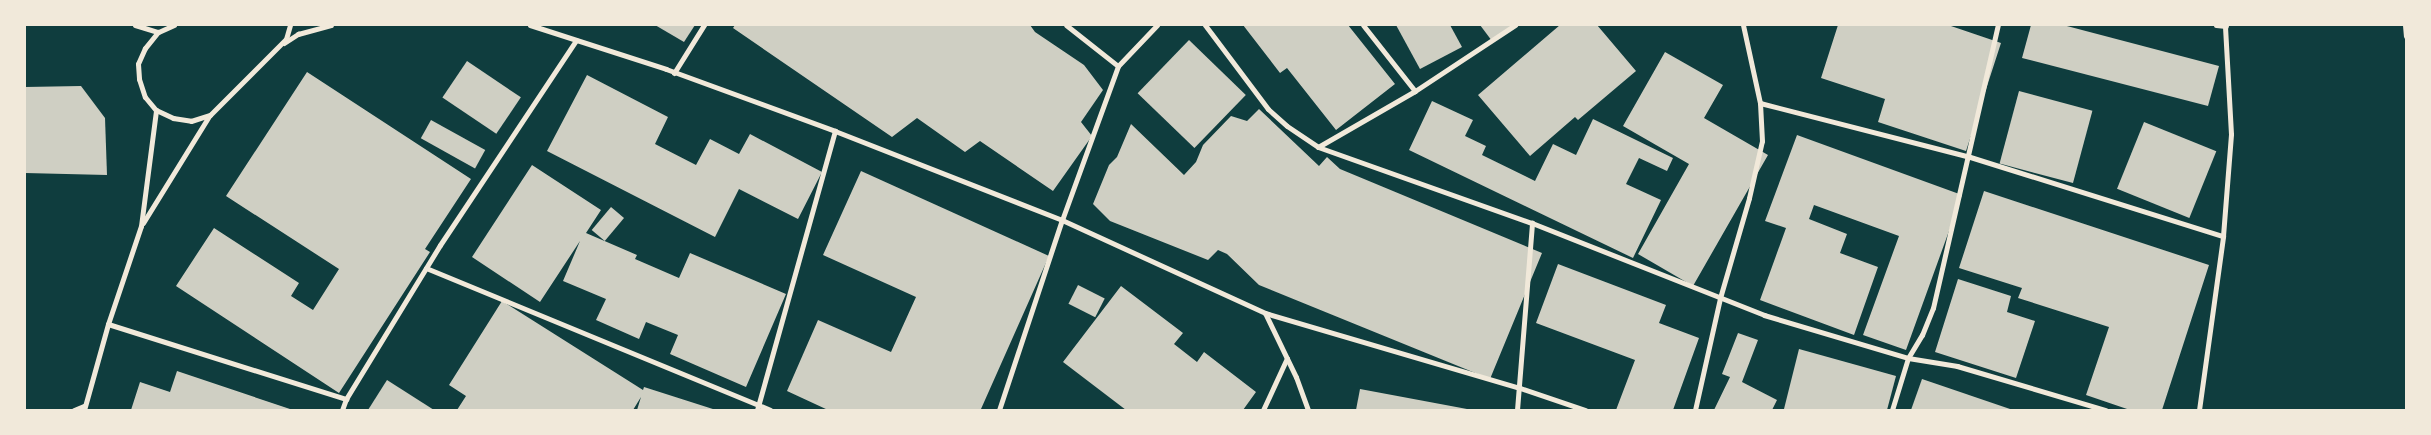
<!DOCTYPE html>
<html>
<head>
<meta charset="utf-8">
<style>
	body { margin:0 }
	#map { position:relative; width:2431px; height:435px; overflow:hidden; background:#0f3d3e; font-family:Raleway,sans-serif }
	div>[style] { position:absolute }
	.building>* { inset:0; background:#cfcfc3; transform-origin:0 0 }
	.minor>* { height:5px; margin:-2.5px; padding:0 2.5px; transform-origin:2.5px; border-radius:2.5px; background:#f1e9da }
	span { translate:-50% -50%; white-space:nowrap; text-align:center; line-height:1.15; -webkit-text-stroke:5px #f1e9da; paint-order:stroke }
	.frame { position:absolute; inset:0; border:26px solid #f1e9da; pointer-events:none }
</style>
</head>
<body>
<div id="map">
	<div class="building">
		<div style="clip-path:polygon(655px 25px,695px 25px,684px 42px)"></div>
		<div style="clip-path:polygon(735px 25px,1030px 25px,1035px 32px,1084px 65px,1103px 90px,1081px 122px,1092px 136px,1053px 191px,980px 141px,965px 152px,917px 118px,892px 137px,733px 28px)"></div>
		<div style="clip-path:polygon(1243px 25px,1348px 25px,1395px 84px,1336px 130px,1287px 68px,1280px 73px)"></div>
		<div style="clip-path:polygon(1396px 25px,1450px 25px,1462px 47px,1420px 69px)"></div>
		<div style="clip-path:polygon(1480px 25px,1513px 25px,1492px 41px)"></div>
		<div style="clip-path:polygon(1560px 25px,1597px 25px,1636px 71px,1578px 120px,1575px 117px,1530px 156px,1478px 95px)"></div>
		<div style="clip-path:polygon(1838px 25px,1948px 25px,2001px 43px,1966px 151px,1878px 122px,1885px 99px,1821px 78px)"></div>
		<div style="clip-path:polygon(2031px 25px,2063px 25px,2219px 66px,2208px 106px,2022px 58px)"></div>
		<div style="left:1189px;top:40px;width:79px;height:74px;rotate:44deg"></div>
		<div style="clip-path:polygon(1665px 52px,1723px 85px,1704px 118px,1768px 155px,1693px 286px,1638px 254px,1689px 164px,1623px 126px)"></div>
		<div style="left:467px;top:61px;width:65px;height:44px;rotate:34deg"></div>
		<div style="clip-path:polygon(307px 72px,471px 179px,425px 249px,430px 252px,339px 393px,176px 286px,214px 228px,299px 283px,291px 296px,313px 310px,339px 269px,226px 196px)"></div>
		<div style="clip-path:polygon(587px 75px,668px 117px,655px 144px,696px 165px,710px 139px,739px 154px,750px 134px,822px 172px,798px 219px,739px 189px,715px 237px,547px 151px)"></div>
		<div style="clip-path:polygon(81px 86px,105px 118px,107px 175px,25px 173px,25px 87px)"></div>
		<div style="left:2019px;top:91px;width:76px;height:75px;rotate:15deg"></div>
		<div style="clip-path:polygon(1432px 101px,1473px 120px,1465px 136px,1486px 146px,1482px 155px,1535px 181px,1553px 144px,1576px 155px,1593px 119px,1673px 158px,1667px 171px,1639px 158px,1626px 184px,1661px 200px,1633px 258px,1409px 150px)"></div>
		<div style="clip-path:polygon(1259px 109px,1319px 166px,1327px 157px,1340px 169px,1542px 253px,1490px 379px,1259px 285px,1227px 254px,1218px 250px,1208px 260px,1110px 221px,1093px 204px,1109px 165px,1117px 157px,1131px 124px,1184px 175px,1196px 162px,1203px 145px,1231px 116px,1247px 121px)"></div>
		<div style="left:431px;top:120px;width:62px;height:21px;rotate:29deg"></div>
		<div style="left:2144px;top:122px;width:78px;height:72px;rotate:22deg"></div>
		<div style="clip-path:polygon(1797px 135px,1962px 195px,1906px 350px,1863px 335px,1899px 236px,1814px 205px,1809px 219px,1847px 234px,1840px 253px,1878px 267px,1854px 335px,1760px 300px,1786px 228px,1765px 221px)"></div>
		<div style="clip-path:polygon(532px 165px,601px 210px,586px 233px,637px 255px,635px 259px,679px 278px,690px 253px,786px 294px,746px 387px,670px 354px,678px 335px,646px 322px,639px 339px,596px 320px,606px 299px,563px 281px,580px 241px,540px 302px,472px 257px)"></div>
		<div style="clip-path:polygon(861px 171px,1049px 256px,981px 409px,984px 410px,828px 410px,787px 391px,818px 320px,891px 352px,916px 297px,823px 255px)"></div>
		<div style="clip-path:polygon(1984px 191px,2209px 265px,2162px 410px,2130px 410px,2086px 395px,2109px 327px,2018px 298px,2022px 288px,1959px 268px)"></div>
		<div style="left:611px;top:207px;width:17px;height:30px;rotate:40deg"></div>
		<div style="clip-path:polygon(1558px 264px,1666px 305px,1659px 323px,1699px 338px,1673px 410px,1616px 410px,1635px 360px,1536px 323px)"></div>
		<div style="clip-path:polygon(1958px 279px,2011px 296px,2007px 312px,2035px 321px,2016px 378px,1935px 352px)"></div>
		<div style="left:1078px;top:285px;width:30px;height:21px;rotate:27deg"></div>
		<div style="clip-path:polygon(1121px 286px,1183px 333px,1174px 344px,1197px 362px,1204px 352px,1256px 392px,1243px 410px,1126px 410px,1063px 362px)"></div>
		<div style="clip-path:polygon(502px 301px,643px 390px,644px 387px,716px 410px,637px 410px,641px 397px,633px 410px,457px 410px,466px 396px,449px 385px)"></div>
		<div style="clip-path:polygon(1738px 333px,1758px 340px,1742px 382px,1777px 400px,1772px 410px,1714px 410px,1730px 377px,1722px 374px)"></div>
		<div style="clip-path:polygon(1799px 349px,1896px 376px,1887px 410px,1784px 409px)"></div>
		<div style="clip-path:polygon(177px 371px,293px 410px,131px 410px,140px 382px,170px 392px)"></div>
		<div style="clip-path:polygon(1922px 379px,2013px 410px,1911px 410px)"></div>
		<div style="clip-path:polygon(387px 380px,434px 410px,368px 410px)"></div>
		<div style="clip-path:polygon(1360px 389px,1467px 409px,1467px 410px,1356px 410px)"></div>
	</div>
	<div class="minor">
		<div style="left:135px;top:25px;width:24px;rotate:17deg"></div>
		<div style="left:174px;top:25px;width:17px;rotate:156deg"></div>
		<div style="left:158px;top:32px;width:21px;rotate:129deg"></div>
		<div style="left:145px;top:48px;width:17px;rotate:114deg"></div>
		<div style="left:138px;top:64px;width:15px;rotate:86deg"></div>
		<div style="left:139px;top:79px;width:19px;rotate:72deg"></div>
		<div style="left:145px;top:97px;width:17px;rotate:50deg"></div>
		<div style="left:156px;top:110px;width:19px;rotate:25deg"></div>
		<div style="left:173px;top:118px;width:18px;rotate:9deg"></div>
		<div style="left:191px;top:121px;width:20px;rotate:-18deg"></div>
		<div style="left:210px;top:115px;width:107px;rotate:-45deg"></div>
		<div style="left:286px;top:39px;width:15px;rotate:-74deg"></div>
		<div style="left:530px;top:25px;width:143px;rotate:17.9deg"></div>
		<div style="left:666px;top:69px;width:180px;rotate:20.1deg"></div>
		<div style="left:835px;top:131px;width:244px;rotate:21.4deg"></div>
		<div style="left:1062px;top:220px;width:223px;rotate:24.6deg"></div>
		<div style="left:1265px;top:313px;width:266px;rotate:16.4deg"></div>
		<div style="left:1520px;top:388px;width:69px;rotate:18.7deg"></div>
		<div style="left:1066px;top:25px;width:66px;rotate:38.3deg"></div>
		<div style="left:1118px;top:66px;width:57px;rotate:-46.4deg"></div>
		<div style="left:1205px;top:25px;width:105px;rotate:53.1deg"></div>
		<div style="left:1268px;top:109px;width:25px;rotate:42deg"></div>
		<div style="left:1287px;top:126px;width:37px;rotate:34deg"></div>
		<div style="left:1318px;top:147px;width:227px;rotate:19.6deg"></div>
		<div style="left:1532px;top:223px;width:250px;rotate:21.6deg"></div>
		<div style="left:1764px;top:315px;width:150px;rotate:16.6deg"></div>
		<div style="left:1908px;top:358px;width:50px;rotate:9.3deg"></div>
		<div style="left:1957px;top:366px;width:155px;rotate:16.5deg"></div>
		<div style="left:1363px;top:25px;width:84px;rotate:51.8deg"></div>
		<div style="left:2216px;top:25px;width:10px;rotate:6deg"></div>
		<div style="left:2405px;top:25px;width:11px;rotate:85deg"></div>
		<div style="left:284px;top:43px;width:17px;rotate:-33deg"></div>
		<div style="left:298px;top:34px;width:34px;rotate:-15deg"></div>
		<div style="left:674px;top:73px;width:57px;rotate:-58deg"></div>
		<div style="left:1760px;top:103px;width:214px;rotate:14.4deg"></div>
		<div style="left:1967px;top:156px;width:268px;rotate:17.4deg"></div>
		<div style="left:1318px;top:147px;width:112px;rotate:-30deg"></div>
		<div style="left:1415px;top:91px;width:120px;rotate:-33.4deg"></div>
		<div style="left:143px;top:223px;width:126px;rotate:-58.3deg"></div>
		<div style="left:426px;top:268px;width:372px;rotate:22.4deg"></div>
		<div style="left:1265px;top:313px;width:71px;rotate:64.2deg"></div>
		<div style="left:1296px;top:377px;width:35px;rotate:70deg"></div>
		<div style="left:108px;top:324px;width:250px;rotate:17.5deg"></div>
		<div style="left:346px;top:399px;width:180px;rotate:-58.6deg"></div>
		<div style="left:440px;top:245px;width:246px;rotate:-56.4deg"></div>
		<div style="left:74px;top:410px;width:11px;rotate:-22deg"></div>
		<div style="left:84px;top:410px;width:89px;rotate:-74.4deg"></div>
		<div style="left:108px;top:324px;width:103px;rotate:-71.4deg"></div>
		<div style="left:141px;top:226px;width:117px;rotate:-82.6deg"></div>
		<div style="left:342px;top:410px;width:12px;rotate:-70deg"></div>
		<div style="left:757px;top:410px;width:290px;rotate:-74.4deg"></div>
		<div style="left:999px;top:410px;width:200px;rotate:-71.7deg"></div>
		<div style="left:1062px;top:220px;width:164px;rotate:-70deg"></div>
		<div style="left:1263px;top:410px;width:57px;rotate:-65.2deg"></div>
		<div style="left:1517px;top:410px;width:188px;rotate:-85.4deg"></div>
		<div style="left:1695px;top:410px;width:115px;rotate:-77.4deg"></div>
		<div style="left:1720px;top:298px;width:104px;rotate:-73.8deg"></div>
		<div style="left:1749px;top:198px;width:58px;rotate:-77.2deg"></div>
		<div style="left:1762px;top:141px;width:38px;rotate:-93deg"></div>
		<div style="left:1760px;top:103px;width:80px;rotate:-102.3deg"></div>
		<div style="left:1892px;top:410px;width:54px;rotate:-72.9deg"></div>
		<div style="left:1908px;top:358px;width:27px;rotate:-59deg"></div>
		<div style="left:1922px;top:335px;width:29px;rotate:-68deg"></div>
		<div style="left:1933px;top:308px;width:290px;rotate:-77.1deg"></div>
		<div style="left:2199px;top:410px;width:176px;rotate:-82.1deg"></div>
		<div style="left:2223px;top:236px;width:102px;rotate:-85.5deg"></div>
		<div style="left:2231px;top:134px;width:109px;rotate:-93.2deg"></div>
	</div>
	<div class="frame"></div>
</div>
</body>
</html>
